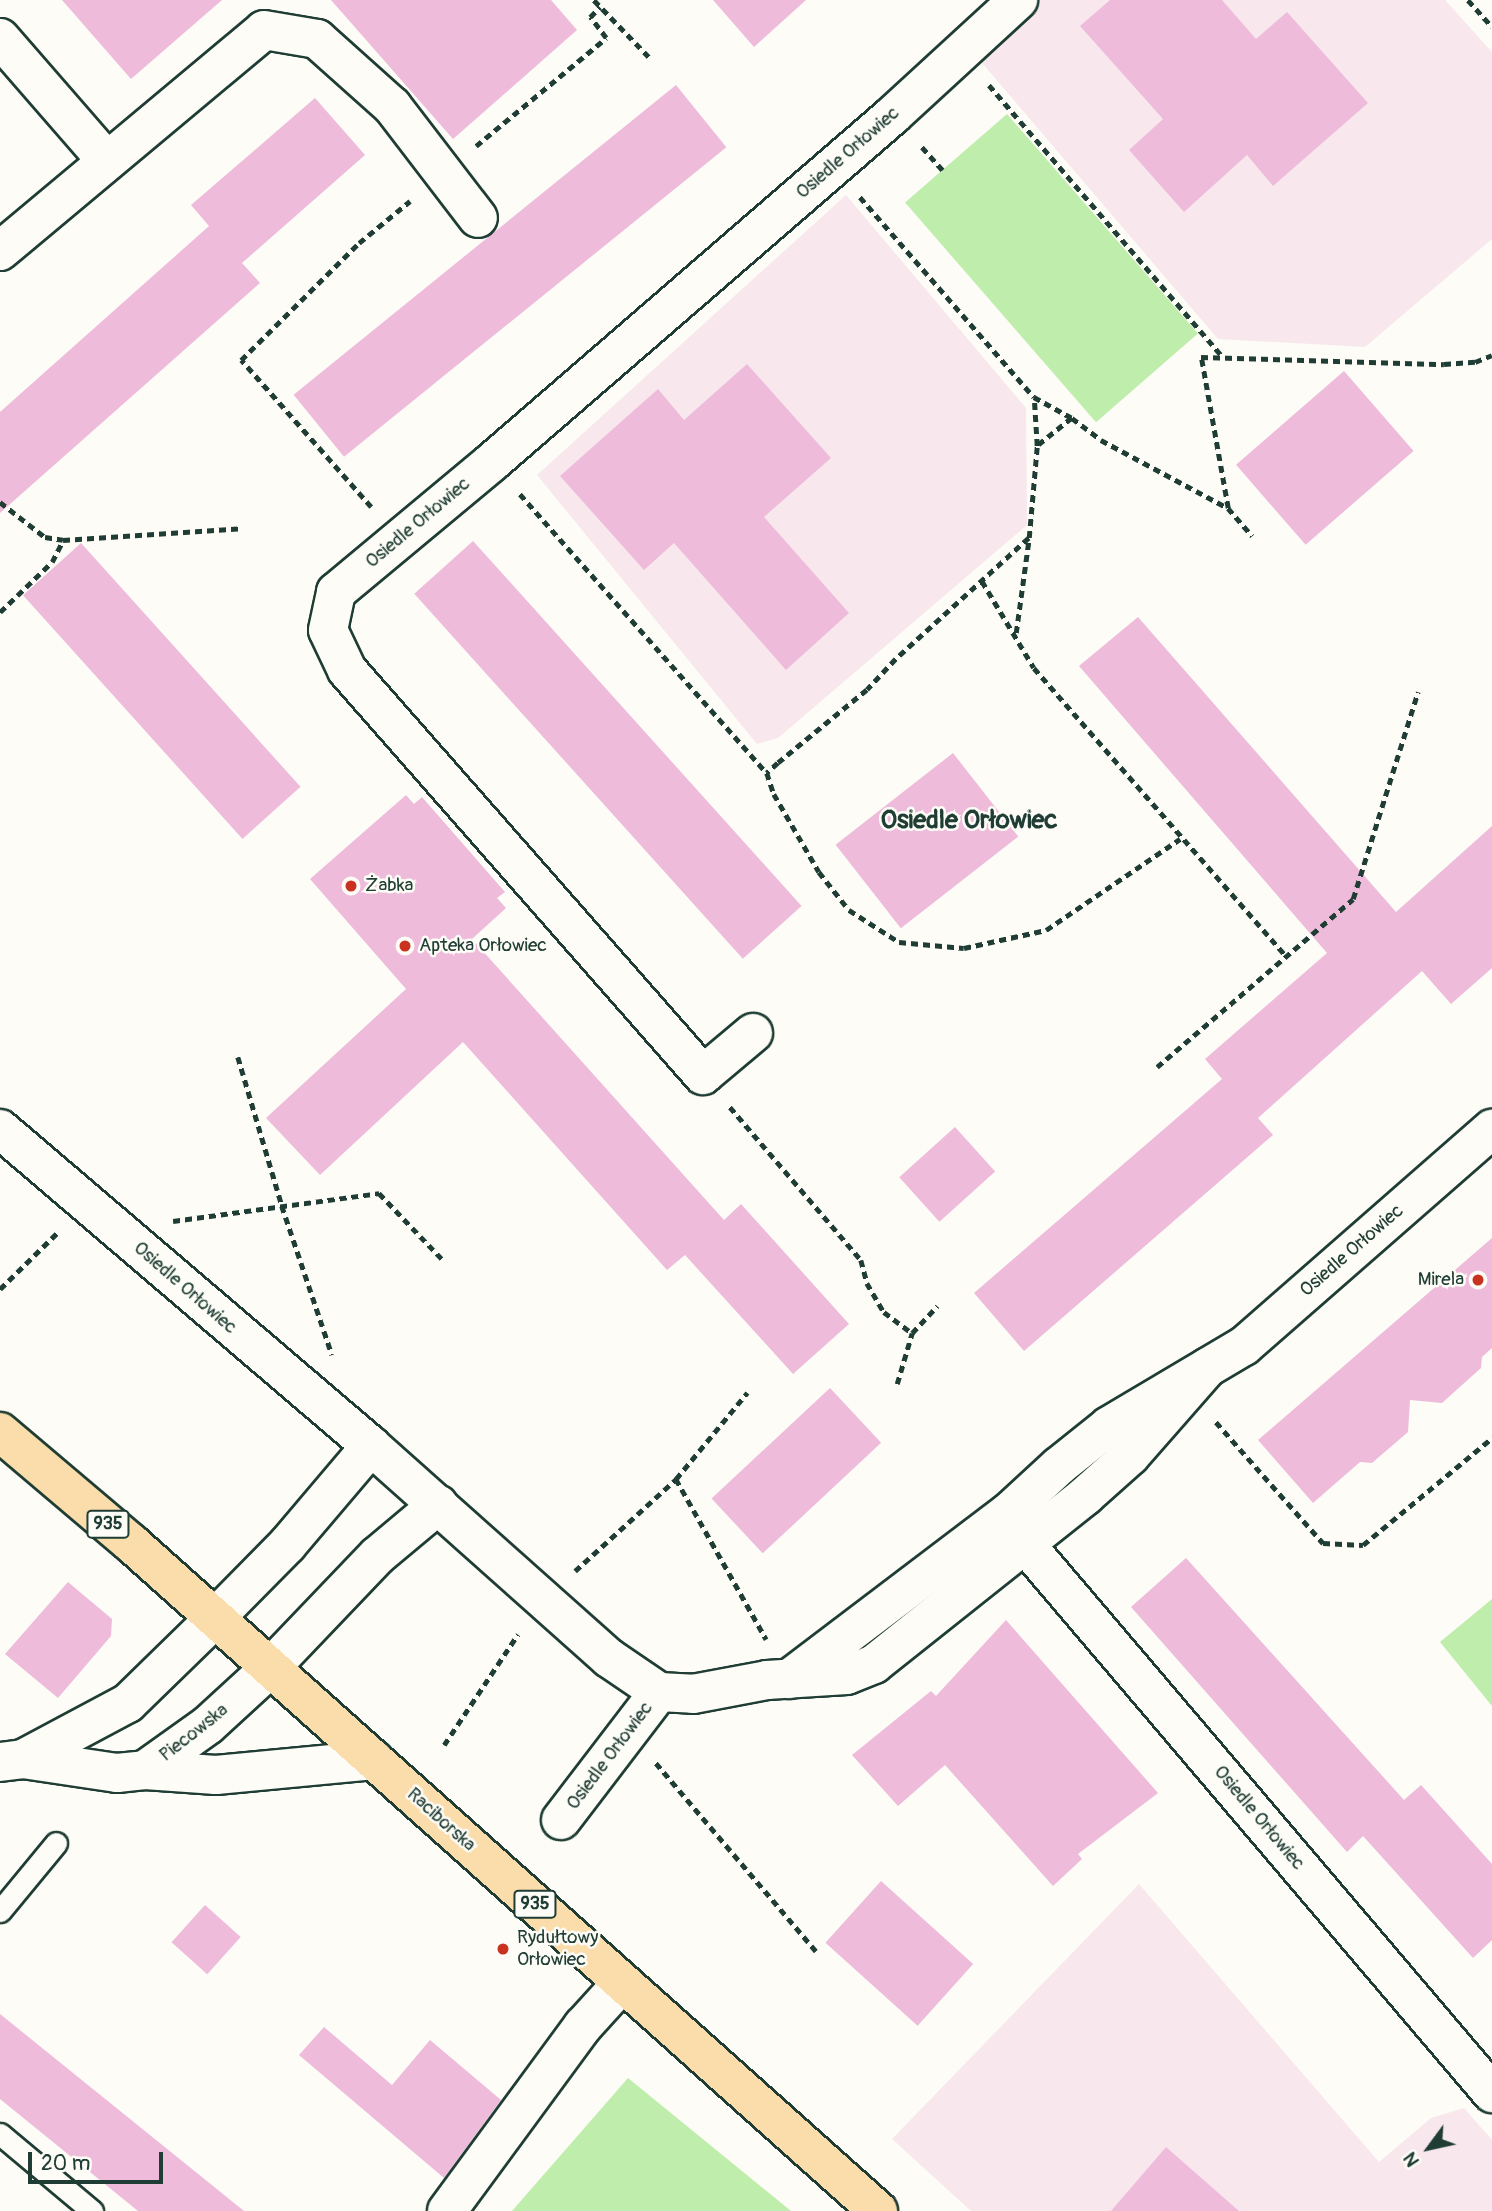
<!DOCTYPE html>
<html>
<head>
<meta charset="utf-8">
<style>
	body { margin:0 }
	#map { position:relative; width:1492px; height:2211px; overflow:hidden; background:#fdfcf7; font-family:Pangolin,sans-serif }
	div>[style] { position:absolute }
	.built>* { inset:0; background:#f8e8ee }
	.green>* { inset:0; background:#bfedab; transform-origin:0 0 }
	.building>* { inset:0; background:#eebbda; transform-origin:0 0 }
	.path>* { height:4.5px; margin-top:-2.25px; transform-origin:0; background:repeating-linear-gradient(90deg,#1f3d34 0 7px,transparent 0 12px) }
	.roads { filter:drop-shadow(2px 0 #1f3d34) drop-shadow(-2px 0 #1f3d34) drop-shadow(0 2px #1f3d34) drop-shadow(0 -2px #1f3d34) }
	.service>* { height:21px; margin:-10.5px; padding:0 10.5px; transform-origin:10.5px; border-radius:10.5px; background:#fdfcf7 }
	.minor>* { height:38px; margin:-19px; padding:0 19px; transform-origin:19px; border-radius:19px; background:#fdfcf7 }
	.tertiary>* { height:38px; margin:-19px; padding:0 19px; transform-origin:19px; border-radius:19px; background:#fdfcf7 }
	.primary>* { height:38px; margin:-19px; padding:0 19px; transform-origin:19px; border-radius:19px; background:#fbddab }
	.dots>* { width:19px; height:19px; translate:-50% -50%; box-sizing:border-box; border:4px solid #fdfcf7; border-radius:50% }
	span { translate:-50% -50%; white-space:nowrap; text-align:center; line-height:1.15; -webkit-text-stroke:5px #fdfcf7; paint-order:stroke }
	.shield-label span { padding:2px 5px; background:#fdfcf7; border:2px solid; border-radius:5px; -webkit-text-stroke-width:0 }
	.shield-label { font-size:18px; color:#1f3d34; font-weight:700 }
	.street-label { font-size:19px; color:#1f3d34 }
	.poi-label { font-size:19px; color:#1f3d34 }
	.left { translate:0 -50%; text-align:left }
	.right { translate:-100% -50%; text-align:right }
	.district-label { font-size:26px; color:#1f3d34; font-weight:700 }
	.north { position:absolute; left:1394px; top:2113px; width:70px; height:70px; -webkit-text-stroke:5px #fdfcf7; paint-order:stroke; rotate:237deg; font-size:19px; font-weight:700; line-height:28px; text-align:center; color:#1f3d34 }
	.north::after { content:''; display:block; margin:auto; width:24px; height:32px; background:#1f3d34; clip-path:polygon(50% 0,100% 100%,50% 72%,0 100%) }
	.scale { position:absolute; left:28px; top:2152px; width:135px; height:32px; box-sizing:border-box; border:4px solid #1f3d34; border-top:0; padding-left:9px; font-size:21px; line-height:24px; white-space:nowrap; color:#1f3d34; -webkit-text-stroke:5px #fdfcf7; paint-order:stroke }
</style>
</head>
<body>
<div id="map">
	<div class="built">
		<div style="clip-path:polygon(1041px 0,1445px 0,1492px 52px,1492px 239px,1365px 347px,1218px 339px,976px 56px)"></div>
		<div style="clip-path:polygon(846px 195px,1026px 408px,1027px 525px,778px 738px,757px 744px,537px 475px)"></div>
		<div style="clip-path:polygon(1139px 1884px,1379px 2162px,1431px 2118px,1464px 2108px,1492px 2140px,1492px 2211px,971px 2211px,892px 2139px)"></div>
	</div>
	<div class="green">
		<div style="left:1007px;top:114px;width:291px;height:135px;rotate:49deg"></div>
		<div style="clip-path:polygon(1492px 1599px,1492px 1706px,1440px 1642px)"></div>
		<div style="clip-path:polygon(628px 2078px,791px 2211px,512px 2211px)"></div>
	</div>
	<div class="building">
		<div style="clip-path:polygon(62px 0,222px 0,131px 79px)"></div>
		<div style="clip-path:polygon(331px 0,551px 0,577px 30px,453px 139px)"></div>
		<div style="clip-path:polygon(713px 0,806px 0,754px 47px)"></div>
		<div style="clip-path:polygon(1110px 0,1222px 0,1256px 39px,1287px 12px,1368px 103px,1273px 186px,1247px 155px,1184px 212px,1129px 150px,1163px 119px,1080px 26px)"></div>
		<div style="left:676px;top:85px;width:80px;height:492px;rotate:51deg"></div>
		<div style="clip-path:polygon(315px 98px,365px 155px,242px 263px,260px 283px,0 513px,0 412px,209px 226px,191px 205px)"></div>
		<div style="clip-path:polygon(747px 364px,831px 458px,764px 517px,849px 613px,786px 670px,674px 543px,644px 570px,560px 476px,658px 389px,684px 420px)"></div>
		<div style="left:1344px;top:371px;width:106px;height:143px;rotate:49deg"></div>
		<div style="left:473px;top:541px;width:491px;height:79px;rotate:48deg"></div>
		<div style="left:81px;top:543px;width:328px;height:78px;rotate:48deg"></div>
		<div style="clip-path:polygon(1138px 617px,1396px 912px,1492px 826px,1492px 968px,1451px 1004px,1422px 971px,1258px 1118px,1273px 1135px,1024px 1351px,974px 1293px,1222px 1079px,1205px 1059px,1327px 953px,1079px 666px)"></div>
		<div style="left:953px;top:753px;width:106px;height:149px;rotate:52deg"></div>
		<div style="clip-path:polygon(406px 795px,414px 804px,422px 797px,505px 892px,497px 898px,506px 908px,472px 939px,724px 1220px,741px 1204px,849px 1324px,793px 1374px,685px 1255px,667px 1270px,463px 1042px,320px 1175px,266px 1118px,406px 989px,310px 879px)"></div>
		<div style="left:955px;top:1127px;width:60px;height:75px;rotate:48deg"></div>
		<div style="clip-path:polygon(1492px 1238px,1492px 1348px,1482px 1357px,1481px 1368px,1442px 1403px,1410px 1400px,1408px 1432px,1372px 1463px,1360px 1462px,1313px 1503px,1258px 1440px)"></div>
		<div style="left:830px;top:1388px;width:75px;height:162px;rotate:47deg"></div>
		<div style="clip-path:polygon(1186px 1558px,1404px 1800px,1421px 1785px,1492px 1864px,1492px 1940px,1473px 1958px,1363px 1836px,1347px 1852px,1131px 1607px)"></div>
		<div style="clip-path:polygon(68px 1582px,112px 1619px,111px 1636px,58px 1698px,5px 1654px)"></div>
		<div style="clip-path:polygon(1006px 1620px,1158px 1793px,1078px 1854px,1082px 1859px,1053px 1886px,945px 1765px,898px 1806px,852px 1755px,931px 1691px,936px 1696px)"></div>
		<div style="left:881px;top:1881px;width:124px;height:83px;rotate:42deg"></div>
		<div style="left:205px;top:1905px;width:48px;height:50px;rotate:42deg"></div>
		<div style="clip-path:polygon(0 2014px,244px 2211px,138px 2211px,0 2099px)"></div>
		<div style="clip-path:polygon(324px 2027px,392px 2085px,430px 2040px,501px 2100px,444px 2178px,299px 2055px)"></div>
		<div style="clip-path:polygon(1166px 2147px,1239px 2211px,1111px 2211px)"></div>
	</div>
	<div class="path">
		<div style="left:594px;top:0;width:79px;rotate:46deg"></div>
		<div style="left:1468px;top:0;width:36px;rotate:48deg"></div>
		<div style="left:989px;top:85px;width:359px;rotate:49.3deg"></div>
		<div style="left:476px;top:146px;width:169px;rotate:-39.7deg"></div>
		<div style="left:606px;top:38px;width:26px;rotate:-127deg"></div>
		<div style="left:590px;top:17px;width:14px;rotate:-45deg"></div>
		<div style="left:922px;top:147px;width:31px;rotate:48deg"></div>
		<div style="left:860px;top:197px;width:265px;rotate:49deg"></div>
		<div style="left:1072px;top:418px;width:45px;rotate:141.3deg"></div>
		<div style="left:1037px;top:446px;width:49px;rotate:-93.5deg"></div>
		<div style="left:1034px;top:397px;width:43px;rotate:28.9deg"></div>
		<div style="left:1072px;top:418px;width:36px;rotate:37deg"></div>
		<div style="left:1101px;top:440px;width:144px;rotate:28.2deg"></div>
		<div style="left:1228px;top:508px;width:37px;rotate:49deg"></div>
		<div style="left:520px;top:494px;width:373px;rotate:48.5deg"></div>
		<div style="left:0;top:502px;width:57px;rotate:37.9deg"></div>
		<div style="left:45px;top:537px;width:18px;rotate:9deg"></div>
		<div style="left:63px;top:540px;width:179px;rotate:-3.8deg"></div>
		<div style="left:371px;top:507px;width:196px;rotate:-131.5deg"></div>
		<div style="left:241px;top:360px;width:166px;rotate:-44.8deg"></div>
		<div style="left:359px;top:243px;width:66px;rotate:-39.5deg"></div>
		<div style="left:1228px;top:508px;width:153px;rotate:-100.1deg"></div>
		<div style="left:1201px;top:357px;width:243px;rotate:1.7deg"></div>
		<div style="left:1444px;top:364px;width:31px;rotate:-4deg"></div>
		<div style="left:1475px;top:362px;width:18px;rotate:-22deg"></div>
		<div style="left:1029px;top:538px;width:180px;rotate:137.7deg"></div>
		<div style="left:896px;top:659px;width:42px;rotate:133.1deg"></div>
		<div style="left:867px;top:690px;width:115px;rotate:140.6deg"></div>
		<div style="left:778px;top:763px;width:15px;rotate:138deg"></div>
		<div style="left:767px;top:773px;width:22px;rotate:72deg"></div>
		<div style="left:774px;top:794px;width:90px;rotate:60deg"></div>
		<div style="left:819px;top:872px;width:48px;rotate:51.7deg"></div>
		<div style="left:849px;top:910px;width:59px;rotate:32.6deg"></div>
		<div style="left:899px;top:942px;width:65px;rotate:5.3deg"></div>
		<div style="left:964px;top:948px;width:84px;rotate:-12.4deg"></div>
		<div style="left:1046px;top:930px;width:162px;rotate:-34.2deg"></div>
		<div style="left:982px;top:581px;width:101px;rotate:59.1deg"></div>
		<div style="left:1034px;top:668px;width:383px;rotate:48.8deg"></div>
		<div style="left:0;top:612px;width:72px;rotate:-43.9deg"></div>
		<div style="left:52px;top:562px;width:25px;rotate:-63deg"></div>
		<div style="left:1016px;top:633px;width:96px;rotate:-82.2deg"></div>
		<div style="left:1029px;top:538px;width:92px;rotate:-85deg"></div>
		<div style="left:238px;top:1057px;width:155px;rotate:73.5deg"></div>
		<div style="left:282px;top:1206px;width:157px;rotate:71.4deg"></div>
		<div style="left:1157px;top:1067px;width:258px;rotate:-40.6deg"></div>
		<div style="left:1353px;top:899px;width:217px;rotate:-72.6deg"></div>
		<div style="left:730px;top:1107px;width:201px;rotate:49.4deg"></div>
		<div style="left:861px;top:1260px;width:24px;rotate:75deg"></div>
		<div style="left:867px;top:1283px;width:34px;rotate:60deg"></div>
		<div style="left:884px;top:1312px;width:35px;rotate:37deg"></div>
		<div style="left:912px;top:1333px;width:37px;rotate:-47deg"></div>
		<div style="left:173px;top:1221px;width:208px;rotate:-7.7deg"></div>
		<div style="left:379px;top:1193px;width:94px;rotate:46.3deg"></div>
		<div style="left:0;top:1289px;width:80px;rotate:-44.5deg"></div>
		<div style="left:897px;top:1384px;width:53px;rotate:-73.6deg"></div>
		<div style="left:1216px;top:1422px;width:162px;rotate:48.5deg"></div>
		<div style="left:1323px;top:1543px;width:40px;rotate:2.9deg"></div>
		<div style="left:1363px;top:1545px;width:168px;rotate:-39.7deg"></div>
		<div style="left:676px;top:1479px;width:184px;rotate:60.6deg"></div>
		<div style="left:575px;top:1571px;width:137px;rotate:-42.3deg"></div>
		<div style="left:676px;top:1479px;width:112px;rotate:-50.5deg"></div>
		<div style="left:444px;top:1745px;width:133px;rotate:-56.3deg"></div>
		<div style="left:656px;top:1763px;width:247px;rotate:49.6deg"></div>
	</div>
	<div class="roads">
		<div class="service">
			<div style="left:0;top:1911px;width:88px;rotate:-50.5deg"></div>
			<div style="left:0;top:2134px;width:120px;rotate:39.9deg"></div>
		</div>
		<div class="minor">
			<div style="left:0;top:38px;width:163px;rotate:49deg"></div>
			<div style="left:0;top:251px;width:344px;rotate:-39.9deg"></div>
			<div style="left:264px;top:30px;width:54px;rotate:9.6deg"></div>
			<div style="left:317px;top:39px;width:101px;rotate:41.8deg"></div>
			<div style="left:392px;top:106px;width:141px;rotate:52.5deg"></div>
			<div style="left:753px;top:1033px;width:65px;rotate:140deg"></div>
			<div style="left:703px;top:1075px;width:539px;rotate:-131.32deg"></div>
			<div style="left:347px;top:670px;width:44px;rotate:-115.4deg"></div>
			<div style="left:328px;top:630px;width:39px;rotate:-78deg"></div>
			<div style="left:336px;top:592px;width:203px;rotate:-39.8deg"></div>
			<div style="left:492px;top:462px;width:530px;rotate:-40.87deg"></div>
			<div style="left:893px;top:115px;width:170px;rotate:-42.6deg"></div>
			<div style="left:0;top:1129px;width:488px;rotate:40.5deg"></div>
			<div style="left:371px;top:1446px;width:319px;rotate:41.7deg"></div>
			<div style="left:609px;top:1658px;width:60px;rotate:34.2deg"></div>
			<div style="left:659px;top:1692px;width:34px;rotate:3deg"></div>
			<div style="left:693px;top:1694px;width:75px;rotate:-10.7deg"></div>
			<div style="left:767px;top:1680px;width:80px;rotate:-3.6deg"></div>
			<div style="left:847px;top:1675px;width:29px;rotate:-22deg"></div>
			<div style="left:874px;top:1664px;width:270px;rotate:-38.5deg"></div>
			<div style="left:1085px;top:1496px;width:60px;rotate:-41.6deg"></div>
			<div style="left:1130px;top:1456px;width:118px;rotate:-48.8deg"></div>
			<div style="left:1013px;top:1521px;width:26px;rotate:62deg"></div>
			<div style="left:1025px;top:1544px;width:721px;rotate:49.61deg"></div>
			<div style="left:215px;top:1618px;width:103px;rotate:-45.4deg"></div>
			<div style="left:287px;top:1545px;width:130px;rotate:-49.7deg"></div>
			<div style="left:270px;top:1668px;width:155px;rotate:-46.3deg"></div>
			<div style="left:377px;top:1556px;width:80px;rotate:-39.9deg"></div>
			<div style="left:789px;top:1679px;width:275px;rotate:-37.2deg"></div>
			<div style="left:1008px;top:1513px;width:69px;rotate:-42.7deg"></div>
			<div style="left:1059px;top:1466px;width:64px;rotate:-38.7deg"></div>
			<div style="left:1109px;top:1426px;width:157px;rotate:-30.7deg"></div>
			<div style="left:1244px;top:1346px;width:330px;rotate:-41.2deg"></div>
			<div style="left:561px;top:1820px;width:161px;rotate:-52.6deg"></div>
			<div style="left:447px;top:2211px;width:230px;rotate:-53.7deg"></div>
			<div style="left:583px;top:2026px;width:58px;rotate:-47.8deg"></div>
		</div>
		<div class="tertiary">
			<div style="left:23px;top:1759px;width:119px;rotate:-28.1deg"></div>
			<div style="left:128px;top:1703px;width:122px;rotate:-44.3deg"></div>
			<div style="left:0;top:1762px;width:23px;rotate:-7deg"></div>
			<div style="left:23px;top:1759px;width:95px;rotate:8.5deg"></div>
			<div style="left:117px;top:1773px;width:28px;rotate:-6deg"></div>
			<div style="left:145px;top:1770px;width:77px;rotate:-35.5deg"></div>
			<div style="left:208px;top:1725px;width:84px;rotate:-42.6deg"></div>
			<div style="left:145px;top:1770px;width:71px;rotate:4deg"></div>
			<div style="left:216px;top:1775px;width:159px;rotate:-5.4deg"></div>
		</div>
		<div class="primary">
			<div style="left:0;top:1432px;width:172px;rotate:40.3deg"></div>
			<div style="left:131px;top:1543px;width:1002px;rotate:41.8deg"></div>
		</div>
	</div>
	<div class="dots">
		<div style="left:351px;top:886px;background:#c8321e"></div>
		<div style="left:405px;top:946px;background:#c8321e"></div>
		<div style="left:1478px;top:1280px;background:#c8321e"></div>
		<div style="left:503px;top:1949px;background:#c8321e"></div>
	</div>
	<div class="shield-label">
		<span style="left:108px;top:1524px">935</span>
		<span style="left:535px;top:1904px">935</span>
	</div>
	<div class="street-label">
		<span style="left:848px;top:153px;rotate:-41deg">Osiedle Orłowiec</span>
		<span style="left:418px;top:523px;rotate:-40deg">Osiedle Orłowiec</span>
		<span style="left:1352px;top:1251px;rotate:-41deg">Osiedle Orłowiec</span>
		<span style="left:185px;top:1288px;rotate:41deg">Osiedle Orłowiec</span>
		<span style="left:194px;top:1733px;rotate:-38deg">Piecowska</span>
		<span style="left:610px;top:1756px;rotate:-53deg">Osiedle Orłowiec</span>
		<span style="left:1259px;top:1818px;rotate:50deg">Osiedle Orłowiec</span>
		<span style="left:441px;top:1820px;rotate:42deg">Raciborska</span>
	</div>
	<div class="poi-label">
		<span class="left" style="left:365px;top:886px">Żabka</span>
		<span class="left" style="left:419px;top:946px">Apteka Orłowiec</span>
		<span class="right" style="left:1464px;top:1280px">Mirela</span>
		<span class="left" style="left:517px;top:1949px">Rydułtowy<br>Orłowiec</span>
	</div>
	<div class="district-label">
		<span style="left:969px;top:821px">Osiedle Orłowiec</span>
	</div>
	<div class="north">N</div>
	<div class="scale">20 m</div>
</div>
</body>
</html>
